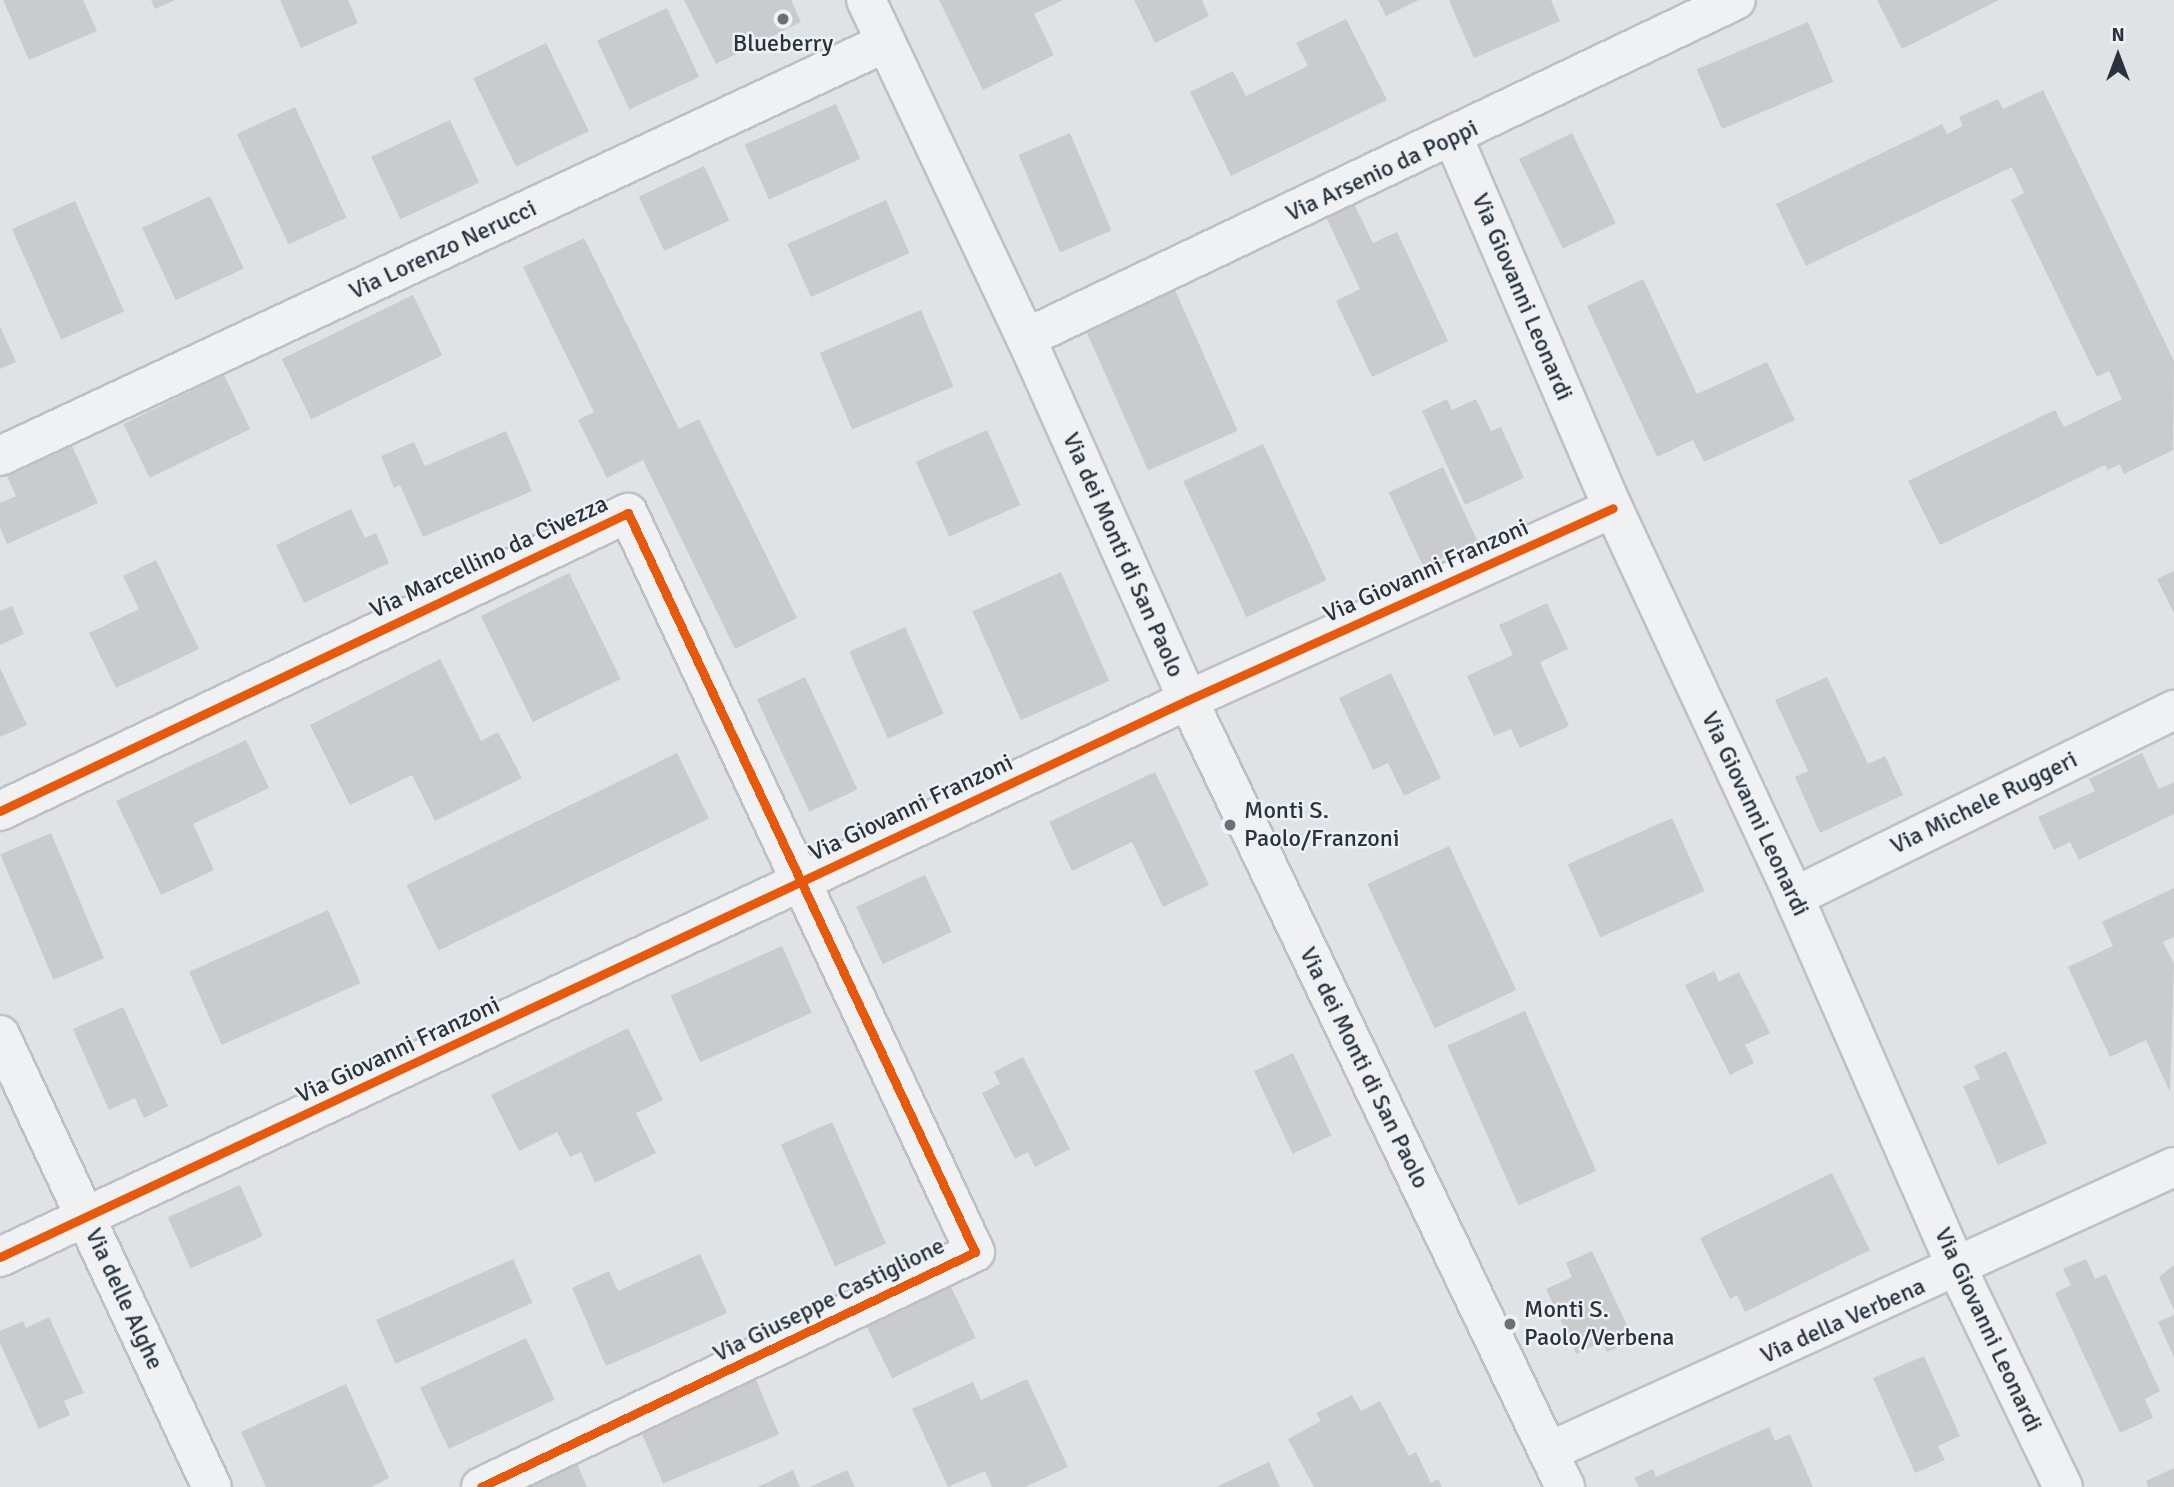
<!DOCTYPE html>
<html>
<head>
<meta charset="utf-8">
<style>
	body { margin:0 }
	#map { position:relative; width:2174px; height:1487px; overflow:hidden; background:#e0e3e5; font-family:Signika,sans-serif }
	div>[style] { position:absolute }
	.building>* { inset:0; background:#c9cbcd; transform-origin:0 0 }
	.roads { filter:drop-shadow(2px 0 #bec1c3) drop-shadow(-2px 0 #bec1c3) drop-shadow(0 2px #bec1c3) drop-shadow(0 -2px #bec1c3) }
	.minor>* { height:38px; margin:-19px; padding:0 19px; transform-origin:19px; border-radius:19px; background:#f0f1f2 }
	.cycleway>* { height:9px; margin:-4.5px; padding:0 4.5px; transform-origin:4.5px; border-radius:4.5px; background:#e8590c }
	.dots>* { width:19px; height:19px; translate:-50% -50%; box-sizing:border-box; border:4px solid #eef2f5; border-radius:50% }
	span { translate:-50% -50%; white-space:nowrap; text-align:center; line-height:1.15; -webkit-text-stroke:5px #eef2f5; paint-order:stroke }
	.poi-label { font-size:24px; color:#28333d }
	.left { translate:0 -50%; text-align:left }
	.street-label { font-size:24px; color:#28333d }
	.north { position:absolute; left:2083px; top:21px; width:70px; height:70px; -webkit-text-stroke:5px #eef2f5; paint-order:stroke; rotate:0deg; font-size:19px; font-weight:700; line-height:28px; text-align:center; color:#28333d }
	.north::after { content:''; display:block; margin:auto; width:24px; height:32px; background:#28333d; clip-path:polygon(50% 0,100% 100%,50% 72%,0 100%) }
</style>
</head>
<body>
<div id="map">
	<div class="building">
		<div style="clip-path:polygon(3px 0,83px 0,97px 31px,29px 60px)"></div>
		<div style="clip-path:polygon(151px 0,175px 0,155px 9px)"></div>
		<div style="clip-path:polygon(280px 0,348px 0,358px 23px,301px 48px)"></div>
		<div style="clip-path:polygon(684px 0,791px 0,801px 22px,716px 64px)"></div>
		<div style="clip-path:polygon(939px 0,1063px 0,1034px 14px,1054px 55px,983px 90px)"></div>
		<div style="clip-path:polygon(1134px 0,1202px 0,1209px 16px,1155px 43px)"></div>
		<div style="clip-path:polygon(1378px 0,1419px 0,1386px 16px)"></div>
		<div style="clip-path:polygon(1449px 0,1551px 0,1560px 21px,1474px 58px)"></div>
		<div style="clip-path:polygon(1877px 0,1999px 0,1902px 49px)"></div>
		<div style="left:667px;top:8px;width:76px;height:77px;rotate:65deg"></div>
		<div style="clip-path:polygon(1346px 19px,1387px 100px,1231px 176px,1190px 92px,1233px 71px,1246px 96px,1308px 66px,1296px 43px)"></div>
		<div style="left:1808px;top:22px;width:65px;height:121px;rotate:67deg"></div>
		<div style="left:546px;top:43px;width:98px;height:81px;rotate:64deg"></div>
		<div style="clip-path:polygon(2043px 90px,2174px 361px,2173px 450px,2124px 474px,2120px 464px,2108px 470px,2105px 465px,1940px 545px,1908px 481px,2055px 410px,2064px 427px,2122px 399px,2109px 371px,2097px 377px,2011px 200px,2024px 193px,2012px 167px,1806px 266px,1776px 204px,1942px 124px,1947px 134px,1963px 126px,1959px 117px,1998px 99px,2003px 109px)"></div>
		<div style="left:836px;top:104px;width:60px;height:100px;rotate:66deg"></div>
		<div style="left:295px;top:107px;width:122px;height:64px;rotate:65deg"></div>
		<div style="left:450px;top:120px;width:69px;height:87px;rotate:65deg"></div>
		<div style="left:1070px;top:133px;width:106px;height:56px;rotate:67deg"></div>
		<div style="left:1572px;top:133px;width:100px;height:59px;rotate:64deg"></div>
		<div style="left:704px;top:166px;width:60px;height:72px;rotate:65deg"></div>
		<div style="left:210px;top:196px;width:80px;height:75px;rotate:65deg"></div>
		<div style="left:886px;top:200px;width:58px;height:108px;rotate:66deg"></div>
		<div style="left:75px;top:201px;width:121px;height:69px;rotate:66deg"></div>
		<div style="clip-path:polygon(1354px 204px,1373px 243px,1397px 232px,1448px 341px,1372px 377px,1336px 301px,1360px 289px,1326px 217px)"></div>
		<div style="clip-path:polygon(584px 238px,679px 429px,699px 419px,797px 618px,735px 649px,643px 460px,607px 478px,578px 420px,594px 412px,523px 267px)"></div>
		<div style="clip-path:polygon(1643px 279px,1697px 394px,1767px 362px,1795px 420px,1704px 462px,1693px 440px,1657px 457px,1587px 306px)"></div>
		<div style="left:1175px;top:290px;width:154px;height:98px;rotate:66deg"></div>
		<div style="left:413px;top:295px;width:67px;height:146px;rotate:64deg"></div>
		<div style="left:921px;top:310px;width:83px;height:110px;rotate:67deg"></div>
		<div style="clip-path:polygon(0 326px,16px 362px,0 369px)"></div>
		<div style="left:224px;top:375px;width:60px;height:112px;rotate:64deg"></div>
		<div style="clip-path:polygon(1447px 399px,1452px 410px,1476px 399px,1491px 431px,1501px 427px,1524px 478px,1465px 505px,1422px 411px)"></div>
		<div style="left:987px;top:430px;width:82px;height:78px;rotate:66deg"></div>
		<div style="clip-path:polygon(506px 431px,532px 491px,423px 537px,400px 485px,394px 488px,381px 456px,414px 442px,425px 466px)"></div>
		<div style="left:1263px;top:444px;width:150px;height:88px;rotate:65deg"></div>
		<div style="clip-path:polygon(72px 446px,98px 503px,7px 544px,0 528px,0 503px,16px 496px,7px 476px)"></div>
		<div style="left:1443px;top:467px;width:82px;height:60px;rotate:65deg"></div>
		<div style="clip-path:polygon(351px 509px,365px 538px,376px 533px,389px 563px,304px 603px,276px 545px)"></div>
		<div style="clip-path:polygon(156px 560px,199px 649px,116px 688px,89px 633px,139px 609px,123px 576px)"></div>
		<div style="clip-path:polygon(2174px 571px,2174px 613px,2157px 579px)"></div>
		<div style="left:1061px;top:572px;width:119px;height:97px;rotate:66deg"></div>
		<div style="left:569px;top:573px;width:118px;height:98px;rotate:64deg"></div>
		<div style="clip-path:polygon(1547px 603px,1568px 649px,1540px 662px,1569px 726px,1520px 748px,1511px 729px,1494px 736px,1467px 676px,1513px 655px,1499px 625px)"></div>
		<div style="clip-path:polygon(12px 606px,24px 634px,0 645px,0 611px)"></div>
		<div style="left:905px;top:627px;width:95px;height:61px;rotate:66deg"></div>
		<div style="clip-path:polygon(440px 659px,481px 741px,498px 732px,522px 778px,435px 821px,412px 775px,350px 805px,310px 725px)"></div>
		<div style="clip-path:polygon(0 668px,27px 725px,0 737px)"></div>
		<div style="clip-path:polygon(1391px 673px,1441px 778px,1404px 796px,1388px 763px,1373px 770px,1339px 698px)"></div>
		<div style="left:805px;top:677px;width:124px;height:53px;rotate:65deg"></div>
		<div style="clip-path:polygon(1827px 677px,1868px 764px,1885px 756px,1903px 795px,1820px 833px,1795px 777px,1808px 771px,1775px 700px)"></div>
		<div style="clip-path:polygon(246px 740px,269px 788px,193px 824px,214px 870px,161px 895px,116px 801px)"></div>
		<div style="left:677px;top:753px;width:73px;height:301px;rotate:64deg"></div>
		<div style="clip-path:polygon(2142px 753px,2159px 789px,2174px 782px,2174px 814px,2079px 860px,2070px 842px,2054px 850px,2038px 817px,2095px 791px,2089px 779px)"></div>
		<div style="clip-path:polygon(1155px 772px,1209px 885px,1163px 907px,1132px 842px,1072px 871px,1049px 822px)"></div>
		<div style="left:1672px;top:818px;width:80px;height:114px;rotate:66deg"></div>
		<div style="left:51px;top:833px;width:136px;height:55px;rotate:67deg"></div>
		<div style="left:1449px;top:846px;width:159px;height:90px;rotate:65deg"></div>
		<div style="left:925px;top:875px;width:63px;height:76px;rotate:65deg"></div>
		<div style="clip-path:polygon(2174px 888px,2174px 937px,2163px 942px,2174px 964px,2170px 1092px,2146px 1040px,2110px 1057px,2068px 967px,2113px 946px,2102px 922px)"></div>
		<div style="left:328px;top:910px;width:80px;height:152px;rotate:66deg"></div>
		<div style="left:782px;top:946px;width:73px;height:122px;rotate:66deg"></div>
		<div style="clip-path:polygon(1714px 971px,1719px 982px,1739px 972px,1770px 1033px,1745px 1045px,1754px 1063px,1730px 1075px,1685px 985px)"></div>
		<div style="clip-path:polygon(123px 1007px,168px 1106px,144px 1118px,135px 1098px,109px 1110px,73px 1029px)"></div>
		<div style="left:1525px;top:1011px;width:175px;height:85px;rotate:66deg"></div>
		<div style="clip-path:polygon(628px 1028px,663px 1100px,636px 1113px,656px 1153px,595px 1183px,581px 1152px,570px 1157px,557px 1132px,519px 1151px,491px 1095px)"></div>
		<div style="clip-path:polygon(2006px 1051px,2047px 1143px,1998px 1165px,1963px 1086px,1980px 1079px,1974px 1066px)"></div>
		<div style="left:1293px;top:1053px;width:91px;height:43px;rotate:65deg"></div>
		<div style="clip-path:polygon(1023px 1057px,1070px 1149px,1035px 1167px,1028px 1152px,1015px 1159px,982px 1093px,1000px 1084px,994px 1072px)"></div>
		<div style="left:832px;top:1122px;width:133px;height:56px;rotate:66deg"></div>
		<div style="clip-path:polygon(1832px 1173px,1870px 1250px,1745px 1312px,1737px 1295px,1730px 1299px,1700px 1238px)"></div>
		<div style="left:240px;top:1185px;width:56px;height:79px;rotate:66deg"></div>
		<div style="clip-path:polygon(1592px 1251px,1634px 1340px,1607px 1352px,1602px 1342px,1576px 1354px,1546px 1289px,1572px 1277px,1566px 1263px)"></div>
		<div style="clip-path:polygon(700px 1254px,727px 1313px,606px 1366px,572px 1288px,609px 1271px,618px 1291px)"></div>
		<div style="left:513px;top:1259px;width:48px;height:150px;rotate:66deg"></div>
		<div style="clip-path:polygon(2086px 1259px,2095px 1279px,2106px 1274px,2160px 1391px,2145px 1399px,2153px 1418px,2120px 1433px,2055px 1293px,2071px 1285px,2063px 1269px)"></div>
		<div style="clip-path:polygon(2174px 1265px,2174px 1310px,2159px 1277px)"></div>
		<div style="left:949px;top:1283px;width:61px;height:93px;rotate:64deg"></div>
		<div style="clip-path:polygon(2174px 1315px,2174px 1357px,2158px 1322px)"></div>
		<div style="clip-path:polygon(49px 1317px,84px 1393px,64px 1401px,70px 1415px,39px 1429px,0 1343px,0 1331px,23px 1321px,26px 1328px)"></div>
		<div style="left:526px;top:1338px;width:68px;height:117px;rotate:65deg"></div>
		<div style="clip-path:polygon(1924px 1356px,1960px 1436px,1938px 1446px,1945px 1460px,1915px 1473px,1873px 1378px)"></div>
		<div style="clip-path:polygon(1027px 1379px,1068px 1467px,1025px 1487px,992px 1487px,985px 1471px,948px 1487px,912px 1409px,973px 1382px,981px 1400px)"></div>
		<div style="left:756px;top:1380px;width:59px;height:126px;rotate:67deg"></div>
		<div style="clip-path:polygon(346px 1384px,389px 1478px,371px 1487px,266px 1487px,241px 1432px)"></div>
		<div style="clip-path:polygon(1352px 1395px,1361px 1411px,1380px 1401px,1409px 1456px,1416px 1452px,1431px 1483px,1438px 1479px,1442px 1487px,1314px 1487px,1288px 1439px,1321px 1421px,1316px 1413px)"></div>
		<div style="clip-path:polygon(1769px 1427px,1775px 1441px,1790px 1434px,1813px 1487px,1639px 1487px,1634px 1478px,1653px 1469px,1656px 1477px)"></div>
		<div style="clip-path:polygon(576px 1461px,587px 1487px,516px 1487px)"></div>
		<div style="clip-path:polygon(1269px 1462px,1280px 1487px,1216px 1487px)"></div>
		<div style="clip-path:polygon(2174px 1468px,2174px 1487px,2148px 1487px,2146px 1481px)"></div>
		<div style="clip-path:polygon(793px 1470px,800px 1487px,758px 1487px)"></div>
		<div style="clip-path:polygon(847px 1470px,855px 1487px,810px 1487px)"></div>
	</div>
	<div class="roads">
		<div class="minor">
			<div style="left:866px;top:0;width:374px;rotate:64.7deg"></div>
			<div style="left:1026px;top:338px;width:397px;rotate:65.9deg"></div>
			<div style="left:1188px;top:700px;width:873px;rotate:64.4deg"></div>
			<div style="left:1453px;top:137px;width:404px;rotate:66.7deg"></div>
			<div style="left:1613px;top:508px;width:429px;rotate:65deg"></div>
			<div style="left:1794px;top:897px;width:407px;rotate:66.3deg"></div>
			<div style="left:1958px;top:1270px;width:241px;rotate:64.2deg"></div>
			<div style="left:1026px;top:338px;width:786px;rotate:-25.46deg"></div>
			<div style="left:0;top:456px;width:977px;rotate:-25.02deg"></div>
			<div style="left:0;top:811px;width:695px;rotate:-25.39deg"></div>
			<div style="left:628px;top:513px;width:816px;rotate:64.85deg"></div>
			<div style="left:975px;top:1252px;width:547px;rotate:154.56deg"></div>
			<div style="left:1794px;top:897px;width:424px;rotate:-26.2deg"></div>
			<div style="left:0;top:1035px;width:499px;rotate:64.9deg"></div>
			<div style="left:0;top:1257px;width:1312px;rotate:-25.12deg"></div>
			<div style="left:1188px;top:700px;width:466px;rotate:-24.3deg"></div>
			<div style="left:1548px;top:1452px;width:688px;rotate:-24.48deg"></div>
		</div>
	</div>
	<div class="cycleway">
		<div style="left:0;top:811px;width:695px;rotate:-25.39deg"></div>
		<div style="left:628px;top:513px;width:816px;rotate:64.85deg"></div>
		<div style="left:975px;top:1252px;width:547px;rotate:154.56deg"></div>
		<div style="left:0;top:1257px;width:1312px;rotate:-25.12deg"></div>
		<div style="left:1188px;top:700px;width:466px;rotate:-24.3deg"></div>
	</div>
	<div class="dots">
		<div style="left:783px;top:19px;background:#687178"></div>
		<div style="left:1230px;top:825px;background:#687178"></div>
		<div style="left:1510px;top:1324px;background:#687178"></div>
	</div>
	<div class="poi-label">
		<span style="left:783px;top:44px">Blueberry</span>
		<span class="left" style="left:1244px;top:825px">Monti S.<br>Paolo/Franzoni</span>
		<span class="left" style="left:1524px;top:1324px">Monti S.<br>Paolo/Verbena</span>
	</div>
	<div class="street-label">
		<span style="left:1382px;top:171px;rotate:-25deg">Via Arsenio da Poppi</span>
		<span style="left:443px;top:250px;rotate:-25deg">Via Lorenzo Nerucci</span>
		<span style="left:1522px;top:297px;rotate:67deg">Via Giovanni Leonardi</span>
		<span style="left:1123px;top:555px;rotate:66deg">Via dei Monti di San Paolo</span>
		<span style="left:489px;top:557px;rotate:-25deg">Via Marcellino da Civezza</span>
		<span style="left:1426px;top:571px;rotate:-24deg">Via Giovanni Franzoni</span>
		<span style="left:1984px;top:803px;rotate:-26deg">Via Michele Ruggeri</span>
		<span style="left:911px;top:808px;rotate:-25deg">Via Giovanni Franzoni</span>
		<span style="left:1755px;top:814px;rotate:65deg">Via Giovanni Leonardi</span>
		<span style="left:398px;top:1050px;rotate:-25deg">Via Giovanni Franzoni</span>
		<span style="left:1364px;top:1068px;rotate:64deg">Via dei Monti di San Paolo</span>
		<span style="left:124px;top:1299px;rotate:65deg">Via delle Alghe</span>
		<span style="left:829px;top:1300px;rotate:-26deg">Via Giuseppe Castiglione</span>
		<span style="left:1843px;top:1321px;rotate:-24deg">Via della Verbena</span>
		<span style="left:1988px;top:1330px;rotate:65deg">Via Giovanni Leonardi</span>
	</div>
	<div class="north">N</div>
</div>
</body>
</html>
